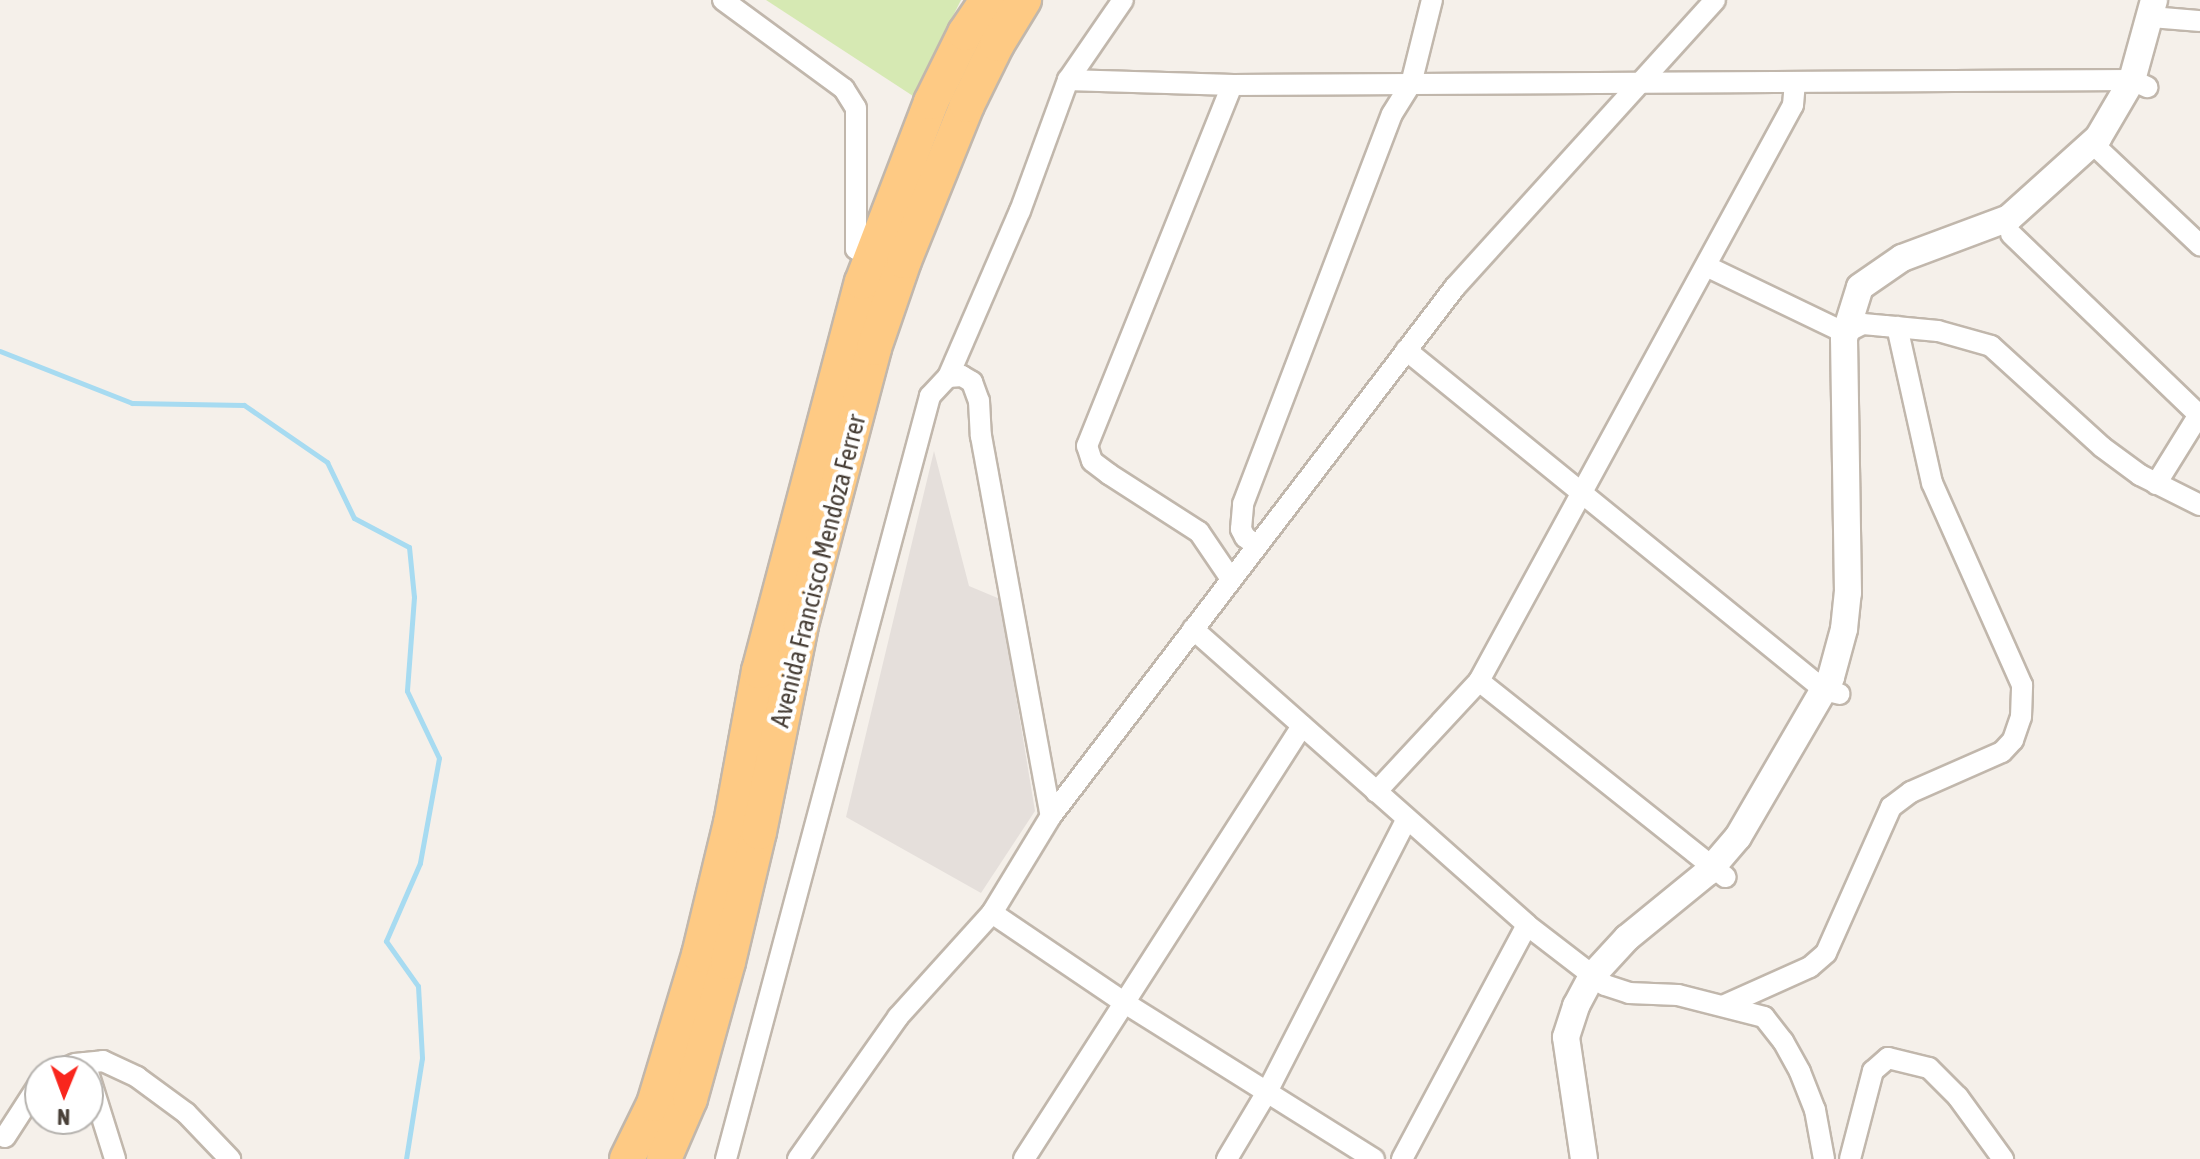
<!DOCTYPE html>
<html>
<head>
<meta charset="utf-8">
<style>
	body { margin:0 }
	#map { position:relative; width:2200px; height:1159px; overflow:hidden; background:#f5f0ea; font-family:"Asap Condensed",sans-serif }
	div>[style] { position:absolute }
	.industrial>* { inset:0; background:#e5dfdb }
	.green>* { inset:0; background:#d6e9b3 }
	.stream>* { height:5px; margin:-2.5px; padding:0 2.5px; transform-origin:2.5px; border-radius:2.5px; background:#a7dbf1 }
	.roads { filter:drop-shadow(2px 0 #c1b7ac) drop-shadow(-2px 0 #c1b7ac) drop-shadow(0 2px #c1b7ac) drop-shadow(0 -2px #c1b7ac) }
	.minor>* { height:20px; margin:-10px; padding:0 10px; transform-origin:10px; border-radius:10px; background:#fff }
	.tertiary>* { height:26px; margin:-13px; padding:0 13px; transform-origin:13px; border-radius:13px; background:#fff }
	.trunk>* { height:34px; margin:-17px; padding:0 17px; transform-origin:17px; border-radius:17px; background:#feca84 }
	span { translate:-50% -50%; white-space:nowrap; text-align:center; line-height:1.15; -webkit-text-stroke:8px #fff; paint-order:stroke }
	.street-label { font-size:26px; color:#494038 }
	.north { position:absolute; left:24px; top:1055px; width:80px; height:80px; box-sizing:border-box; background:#fff; border:2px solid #b6b3af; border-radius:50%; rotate:181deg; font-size:22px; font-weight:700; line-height:32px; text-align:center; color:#494038 }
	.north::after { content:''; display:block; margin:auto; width:28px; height:36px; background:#f9261d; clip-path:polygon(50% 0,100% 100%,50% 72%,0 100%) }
</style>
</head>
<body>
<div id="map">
	<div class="industrial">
		<div style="clip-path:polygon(934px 451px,969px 586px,1000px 599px,1035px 811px,981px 893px,846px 817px)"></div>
	</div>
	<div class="green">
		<div style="clip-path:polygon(766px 0,961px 0,913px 96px)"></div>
	</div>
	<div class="stream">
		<div style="left:0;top:351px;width:142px;rotate:21.5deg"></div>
		<div style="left:132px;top:403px;width:112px;rotate:1deg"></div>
		<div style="left:244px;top:405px;width:101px;rotate:34.5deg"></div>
		<div style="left:327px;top:462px;width:62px;rotate:64.3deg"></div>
		<div style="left:354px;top:518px;width:62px;rotate:27.8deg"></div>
		<div style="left:409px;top:547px;width:50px;rotate:84.3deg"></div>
		<div style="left:414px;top:597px;width:94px;rotate:94.3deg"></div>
		<div style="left:407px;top:691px;width:74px;rotate:64.5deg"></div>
		<div style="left:439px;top:758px;width:107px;rotate:100.3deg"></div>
		<div style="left:420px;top:863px;width:85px;rotate:113.6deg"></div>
		<div style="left:386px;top:941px;width:55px;rotate:54.6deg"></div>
		<div style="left:418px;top:986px;width:72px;rotate:86.8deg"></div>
		<div style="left:422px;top:1058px;width:102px;rotate:99deg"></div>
	</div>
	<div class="roads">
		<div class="minor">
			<div style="left:723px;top:0;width:150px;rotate:36.3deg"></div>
			<div style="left:844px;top:89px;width:22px;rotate:58deg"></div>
			<div style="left:856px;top:108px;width:141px;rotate:90deg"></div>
			<div style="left:856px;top:249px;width:17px;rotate:28deg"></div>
			<div style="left:2152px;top:17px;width:48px;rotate:4.8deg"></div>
			<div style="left:1068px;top:80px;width:164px;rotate:1.7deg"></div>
			<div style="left:2092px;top:143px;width:149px;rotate:43.4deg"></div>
			<div style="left:2011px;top:234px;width:261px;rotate:43.9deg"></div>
			<div style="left:1706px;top:266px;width:154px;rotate:25.7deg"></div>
			<div style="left:1845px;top:333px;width:20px;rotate:-27deg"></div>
			<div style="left:1863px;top:324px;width:22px;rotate:5deg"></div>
			<div style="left:1885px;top:326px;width:53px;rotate:5.4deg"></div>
			<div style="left:1938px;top:331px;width:55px;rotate:15.8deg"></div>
			<div style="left:1991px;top:346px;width:150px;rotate:42.3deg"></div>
			<div style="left:2102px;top:447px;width:47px;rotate:36.4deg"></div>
			<div style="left:2140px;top:475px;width:67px;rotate:26.6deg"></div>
			<div style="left:1406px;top:350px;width:539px;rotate:39.12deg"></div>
			<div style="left:1824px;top:690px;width:16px;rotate:14deg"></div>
			<div style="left:948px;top:377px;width:181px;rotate:-66.6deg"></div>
			<div style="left:1020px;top:211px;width:140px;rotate:-69.9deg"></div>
			<div style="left:1068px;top:80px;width:97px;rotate:-55.5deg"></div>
			<div style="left:2156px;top:484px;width:84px;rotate:-58.2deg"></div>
			<div style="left:1257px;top:546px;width:15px;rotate:-143deg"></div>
			<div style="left:1245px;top:537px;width:9px;rotate:-117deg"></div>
			<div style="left:1241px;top:529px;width:25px;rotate:-85deg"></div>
			<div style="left:1243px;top:504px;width:417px;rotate:-69.1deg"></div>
			<div style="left:1392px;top:114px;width:36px;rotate:-58deg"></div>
			<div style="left:1411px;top:84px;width:87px;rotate:-76deg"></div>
			<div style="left:1231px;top:579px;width:57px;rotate:-124.2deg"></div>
			<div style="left:1199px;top:532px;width:107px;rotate:-147.2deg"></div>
			<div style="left:1109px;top:474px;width:21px;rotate:-143deg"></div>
			<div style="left:1092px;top:461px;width:16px;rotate:-108deg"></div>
			<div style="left:1087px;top:446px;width:389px;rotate:-68.1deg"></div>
			<div style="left:1232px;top:85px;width:900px;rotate:-0.32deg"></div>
			<div style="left:2132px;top:80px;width:17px;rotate:25deg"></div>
			<div style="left:1193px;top:629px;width:446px;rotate:41.5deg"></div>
			<div style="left:1527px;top:925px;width:98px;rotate:37.6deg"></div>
			<div style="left:1605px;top:985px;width:25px;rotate:18deg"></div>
			<div style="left:1629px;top:993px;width:49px;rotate:2.3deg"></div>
			<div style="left:1678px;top:995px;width:89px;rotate:14.3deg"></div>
			<div style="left:1764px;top:1017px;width:31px;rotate:52deg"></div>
			<div style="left:1783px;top:1041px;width:35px;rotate:61deg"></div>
			<div style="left:1800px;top:1072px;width:41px;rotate:68.5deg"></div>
			<div style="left:1815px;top:1110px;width:50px;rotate:79.6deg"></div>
			<div style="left:1479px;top:681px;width:315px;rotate:38.5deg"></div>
			<div style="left:1376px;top:792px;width:151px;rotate:-47.1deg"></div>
			<div style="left:1479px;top:681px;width:656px;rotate:-61.4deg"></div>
			<div style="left:1793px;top:105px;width:22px;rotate:-85deg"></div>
			<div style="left:992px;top:913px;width:161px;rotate:34.1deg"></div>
			<div style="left:1125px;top:1003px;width:294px;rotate:32.1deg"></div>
			<div style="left:1723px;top:1006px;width:95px;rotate:-24.1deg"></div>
			<div style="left:1810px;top:967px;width:21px;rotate:-41deg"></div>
			<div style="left:1826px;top:953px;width:160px;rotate:-66deg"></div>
			<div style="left:1891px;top:807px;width:25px;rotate:-37deg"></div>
			<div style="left:1911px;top:792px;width:99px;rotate:-23.7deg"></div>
			<div style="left:2002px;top:752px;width:16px;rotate:-47deg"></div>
			<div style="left:2013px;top:740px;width:24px;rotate:-71deg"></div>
			<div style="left:2021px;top:717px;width:32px;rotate:-88deg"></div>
			<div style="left:2022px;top:685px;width:221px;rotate:-114deg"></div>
			<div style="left:1932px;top:483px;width:160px;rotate:-102.6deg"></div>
			<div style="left:85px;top:1063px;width:101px;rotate:72.6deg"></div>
			<div style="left:58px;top:1071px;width:18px;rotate:-22deg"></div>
			<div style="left:75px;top:1064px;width:28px;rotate:-6deg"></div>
			<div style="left:103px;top:1061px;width:38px;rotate:25deg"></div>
			<div style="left:137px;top:1077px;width:61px;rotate:36.3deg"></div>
			<div style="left:186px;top:1113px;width:64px;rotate:46.3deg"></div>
			<div style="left:5px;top:1137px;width:64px;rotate:-57.1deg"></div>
			<div style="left:726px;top:1159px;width:790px;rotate:-75.03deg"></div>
			<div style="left:930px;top:396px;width:26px;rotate:-47deg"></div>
			<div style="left:948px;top:377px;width:14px;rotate:-4deg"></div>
			<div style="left:962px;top:376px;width:12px;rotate:31deg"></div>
			<div style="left:972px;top:382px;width:20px;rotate:70deg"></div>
			<div style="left:979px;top:401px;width:35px;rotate:87deg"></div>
			<div style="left:981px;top:436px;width:386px;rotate:79.6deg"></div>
			<div style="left:798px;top:1159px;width:174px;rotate:-54.8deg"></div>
			<div style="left:898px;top:1017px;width:140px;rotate:-47.9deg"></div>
			<div style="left:992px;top:913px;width:114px;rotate:-58.7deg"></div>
			<div style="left:1051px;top:816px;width:666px;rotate:-52.63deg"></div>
			<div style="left:1455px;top:287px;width:387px;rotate:-47.8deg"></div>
			<div style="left:1024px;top:1159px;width:515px;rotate:-57.3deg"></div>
			<div style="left:1227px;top:1159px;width:78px;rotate:-59.2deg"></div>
			<div style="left:1267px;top:1092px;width:307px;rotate:-62.9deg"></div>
			<div style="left:1402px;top:1159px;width:265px;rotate:-61.9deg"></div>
			<div style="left:1850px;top:1159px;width:91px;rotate:-75.4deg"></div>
			<div style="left:1873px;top:1071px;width:20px;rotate:-41deg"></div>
			<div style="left:1888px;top:1058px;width:42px;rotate:13.7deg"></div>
			<div style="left:1929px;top:1068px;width:41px;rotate:45deg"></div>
			<div style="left:1958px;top:1097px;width:77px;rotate:54deg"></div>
		</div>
		<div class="tertiary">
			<div style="left:1584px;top:1159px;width:123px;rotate:-98.4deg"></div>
			<div style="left:1566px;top:1037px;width:33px;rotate:-72deg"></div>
			<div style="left:1576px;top:1006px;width:34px;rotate:-62deg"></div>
			<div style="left:1592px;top:976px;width:52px;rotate:-47.4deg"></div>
			<div style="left:1627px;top:938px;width:104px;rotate:-39.2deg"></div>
			<div style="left:1708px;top:872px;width:46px;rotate:-49.4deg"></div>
			<div style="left:1738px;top:837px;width:185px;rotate:-59.8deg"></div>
			<div style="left:1831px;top:677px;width:50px;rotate:-74.8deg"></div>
			<div style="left:1844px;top:629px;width:36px;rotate:-84deg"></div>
			<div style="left:1848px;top:593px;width:255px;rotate:-90.9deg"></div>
			<div style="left:1844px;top:338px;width:53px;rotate:-72.6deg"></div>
			<div style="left:1860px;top:287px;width:51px;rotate:-34.6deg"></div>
			<div style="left:1902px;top:258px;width:114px;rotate:-20.5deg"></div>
			<div style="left:2009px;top:218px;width:120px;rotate:-42deg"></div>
			<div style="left:2098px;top:138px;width:67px;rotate:-59.6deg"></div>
			<div style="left:2132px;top:80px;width:83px;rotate:-74.6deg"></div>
		</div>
		<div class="trunk">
			<div style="left:627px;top:1159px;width:61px;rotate:-63.9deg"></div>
			<div style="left:654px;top:1104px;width:156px;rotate:-73.2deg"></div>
			<div style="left:699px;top:955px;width:136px;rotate:-76.4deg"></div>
			<div style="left:731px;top:823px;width:155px;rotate:-79.6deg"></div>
			<div style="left:759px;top:671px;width:402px;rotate:-75.2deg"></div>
			<div style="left:862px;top:282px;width:193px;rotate:-69deg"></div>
			<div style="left:931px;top:102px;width:77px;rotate:-63.8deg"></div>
			<div style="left:965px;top:33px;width:40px;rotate:-56deg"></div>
			<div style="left:664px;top:1159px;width:65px;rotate:-66.6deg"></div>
			<div style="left:690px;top:1099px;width:142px;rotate:-74.5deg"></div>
			<div style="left:728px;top:962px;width:134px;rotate:-76.6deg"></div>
			<div style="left:759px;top:832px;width:211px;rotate:-78.5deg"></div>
			<div style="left:801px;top:625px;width:286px;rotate:-75.2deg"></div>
			<div style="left:874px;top:348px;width:92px;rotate:-71deg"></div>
			<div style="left:904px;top:261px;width:168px;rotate:-68deg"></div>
			<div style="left:967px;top:105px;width:68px;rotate:-63.8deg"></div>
			<div style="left:997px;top:44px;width:52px;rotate:-58.5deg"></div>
		</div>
	</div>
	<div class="street-label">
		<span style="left:819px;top:571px;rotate:-76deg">Avenida Francisco Mendoza Ferrer</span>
	</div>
	<div class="north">N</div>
</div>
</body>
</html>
